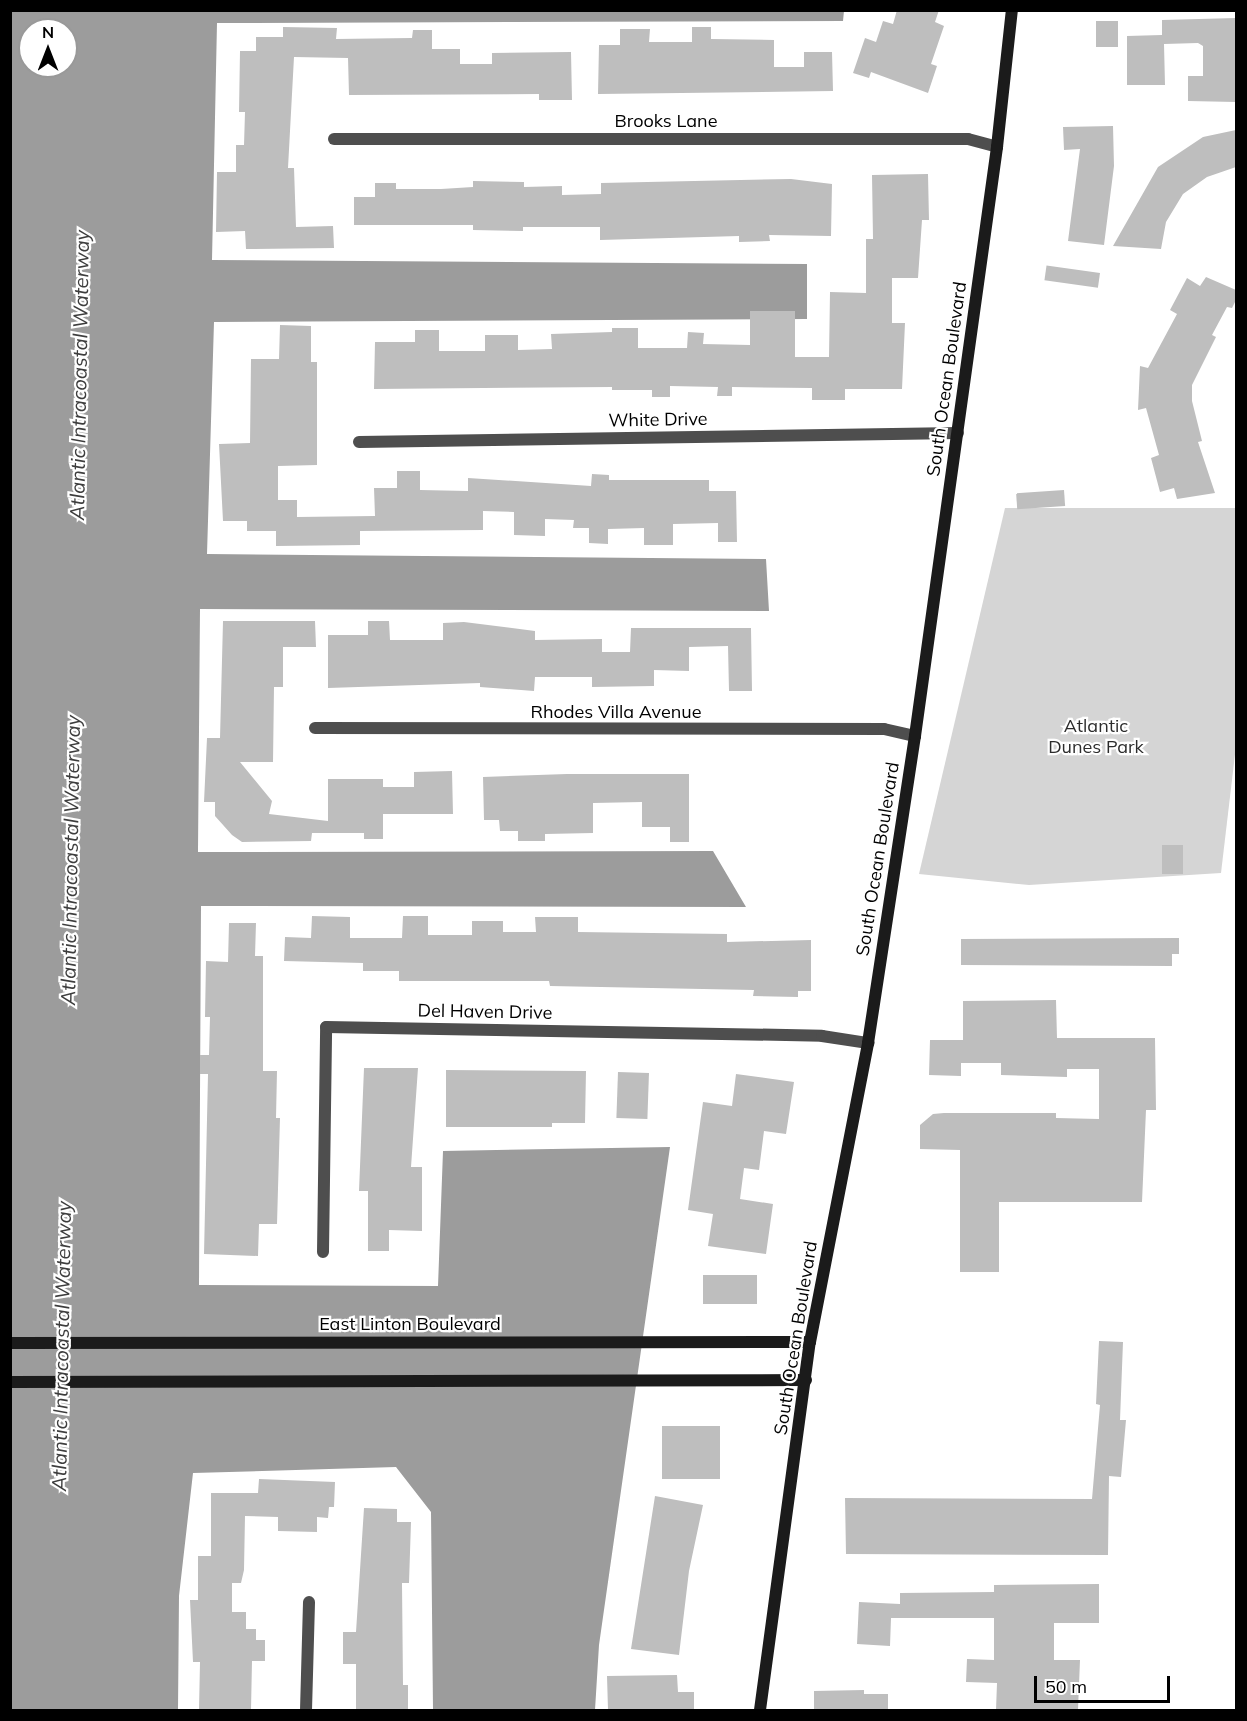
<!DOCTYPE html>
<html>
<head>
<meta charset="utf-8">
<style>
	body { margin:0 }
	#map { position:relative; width:1247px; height:1721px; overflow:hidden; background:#fff; font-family:Mulish,sans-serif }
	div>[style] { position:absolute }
	.green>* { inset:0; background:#d5d5d5 }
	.water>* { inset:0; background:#9c9c9c }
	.building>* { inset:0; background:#bebebe; transform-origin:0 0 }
	.street>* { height:12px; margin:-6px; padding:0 6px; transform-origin:6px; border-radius:6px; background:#4e4e4e }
	.secondary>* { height:12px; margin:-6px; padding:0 6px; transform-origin:6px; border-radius:6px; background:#1b1b1b }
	span { translate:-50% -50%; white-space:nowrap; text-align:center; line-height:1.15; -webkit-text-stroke:4.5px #fff; paint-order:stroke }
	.street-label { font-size:18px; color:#000 }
	.park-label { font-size:18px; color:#2c2c2c }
	.water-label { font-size:20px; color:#3d3d3d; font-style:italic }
	.frame { position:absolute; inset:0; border:12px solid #000; pointer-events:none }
	.north { position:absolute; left:18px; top:18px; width:60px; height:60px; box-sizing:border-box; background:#fff; border:2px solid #999; border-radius:50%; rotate:0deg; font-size:16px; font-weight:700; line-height:24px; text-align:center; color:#000 }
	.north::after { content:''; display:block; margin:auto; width:21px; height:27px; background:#000; clip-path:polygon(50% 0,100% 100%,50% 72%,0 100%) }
	.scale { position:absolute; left:1034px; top:1676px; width:136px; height:27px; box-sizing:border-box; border:3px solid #000; border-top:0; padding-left:8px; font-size:18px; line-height:21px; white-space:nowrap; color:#000; -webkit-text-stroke:4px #fff; paint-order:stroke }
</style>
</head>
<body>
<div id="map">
	<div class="green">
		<div style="clip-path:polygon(1005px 508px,1236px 508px,1236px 746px,1221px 873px,1029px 885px,919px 874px)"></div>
	</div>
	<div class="water">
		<div style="clip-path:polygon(evenodd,11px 11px,844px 11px,843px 21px,217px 23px,212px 260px,807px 264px,807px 319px,214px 322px,207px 554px,766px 559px,769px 611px,200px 609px,198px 852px,713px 851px,746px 907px,201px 906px,199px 1285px,438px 1286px,443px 1151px,670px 1147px,599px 1645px,595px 1710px,433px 1710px,431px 1512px,396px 1467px,193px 1473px,179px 1596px,178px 1710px,11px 1710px,11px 11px,30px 30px,66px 30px,66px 66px,30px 66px,30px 30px)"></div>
	</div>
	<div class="building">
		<div style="clip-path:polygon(897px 10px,939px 10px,935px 22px,944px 26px,931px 64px,937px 66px,928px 93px,871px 72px,869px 78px,853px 73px,865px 38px,876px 42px,883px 21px,893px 24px)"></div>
		<div style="clip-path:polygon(1236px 18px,1236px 102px,1188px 101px,1188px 76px,1203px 76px,1203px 46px,1198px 43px,1164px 44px,1165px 85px,1127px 85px,1127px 36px,1162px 35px,1162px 20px)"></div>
		<div style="left:1096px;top:21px;width:22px;height:26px"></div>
		<div style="clip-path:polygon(283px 27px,337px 28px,336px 39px,412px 38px,413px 30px,432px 30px,432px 49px,460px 49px,460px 64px,492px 64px,492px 53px,571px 52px,572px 100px,539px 100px,539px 94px,349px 95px,348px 58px,294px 57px,288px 168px,294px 168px,296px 227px,333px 226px,334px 248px,246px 249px,245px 231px,216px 232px,217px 172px,236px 172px,236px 145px,244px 145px,245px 112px,239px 112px,240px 51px,256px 51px,256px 37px,283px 37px)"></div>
		<div style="clip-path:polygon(692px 27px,711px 27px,711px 39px,774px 40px,774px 67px,804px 67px,804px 52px,832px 52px,833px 91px,598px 94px,599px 45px,620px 45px,620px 29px,650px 29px,649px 42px,692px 42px)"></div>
		<div style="clip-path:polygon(1113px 126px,1114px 166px,1104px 245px,1068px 241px,1080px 149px,1064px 150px,1063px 127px)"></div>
		<div style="clip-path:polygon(1236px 130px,1236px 167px,1207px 177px,1183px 194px,1166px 222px,1161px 249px,1113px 246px,1158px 167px,1203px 137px)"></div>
		<div style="clip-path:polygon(928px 174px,929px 220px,922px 220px,918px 278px,892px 278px,892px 323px,905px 323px,902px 389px,845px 389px,845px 400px,812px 400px,812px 388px,732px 387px,732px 396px,717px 396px,718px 387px,670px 386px,670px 397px,652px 397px,652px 390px,612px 390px,612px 387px,374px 389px,375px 342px,415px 342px,415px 330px,439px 330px,439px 351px,485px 351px,485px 335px,518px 335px,518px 350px,552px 349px,551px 334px,612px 332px,612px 328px,638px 328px,638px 348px,687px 348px,688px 332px,704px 333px,703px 344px,750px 345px,750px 311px,795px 311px,795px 357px,829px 357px,830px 292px,866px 293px,866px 239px,873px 239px,872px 175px)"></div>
		<div style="clip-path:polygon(791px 179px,832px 184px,831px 236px,769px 235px,770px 241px,739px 242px,739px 236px,600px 240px,600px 227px,523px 227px,523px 231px,473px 230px,473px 225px,354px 225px,354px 197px,375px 197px,375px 183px,396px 183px,396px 189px,441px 189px,473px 187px,473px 181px,524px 182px,524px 187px,562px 186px,562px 195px,601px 194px,601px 183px)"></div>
		<div style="left:1100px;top:273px;width:15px;height:54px;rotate:98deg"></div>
		<div style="clip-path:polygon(1206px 277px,1236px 290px,1236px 300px,1232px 308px,1227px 307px,1212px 335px,1216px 337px,1192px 385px,1192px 401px,1202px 441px,1198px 442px,1215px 493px,1177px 499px,1174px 488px,1160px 492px,1151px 458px,1159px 455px,1146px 408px,1138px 410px,1140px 366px,1148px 368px,1177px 314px,1170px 310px,1187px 278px,1200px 286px)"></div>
		<div style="clip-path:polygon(280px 325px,311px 326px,311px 362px,317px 362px,317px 465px,278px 466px,278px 500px,297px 500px,297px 517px,375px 516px,374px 488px,397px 488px,397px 471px,420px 471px,420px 490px,468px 491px,468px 478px,591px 486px,592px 474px,609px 475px,609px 480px,709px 480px,709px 491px,736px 491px,737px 542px,718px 542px,718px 523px,673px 524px,673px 545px,644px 545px,644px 528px,608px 529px,608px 544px,589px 543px,589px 528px,573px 528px,574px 520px,545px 519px,545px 536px,514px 535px,514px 512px,483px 511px,483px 530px,360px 531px,360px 545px,276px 546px,276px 531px,247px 531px,247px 521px,223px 521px,219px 444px,250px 443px,251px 359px,279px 359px)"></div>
		<div style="left:1064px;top:490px;width:16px;height:48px;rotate:86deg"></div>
		<div style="clip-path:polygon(223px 621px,315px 621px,316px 647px,283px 647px,283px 687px,274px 687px,273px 762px,240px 762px,272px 801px,269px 814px,328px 821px,328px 779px,383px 779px,383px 787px,414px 787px,414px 772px,452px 771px,453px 814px,383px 814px,383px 839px,364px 839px,364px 833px,312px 833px,311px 841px,242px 842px,232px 835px,215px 816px,215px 802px,204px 802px,207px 738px,220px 738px)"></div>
		<div style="clip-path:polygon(368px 621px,389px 621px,390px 640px,443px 640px,443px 623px,464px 622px,535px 631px,535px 640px,602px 639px,602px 652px,630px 652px,631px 628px,751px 628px,752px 691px,729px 691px,728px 646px,689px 647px,689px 671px,654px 670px,654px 686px,592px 687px,592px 677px,535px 677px,534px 691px,480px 687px,480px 683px,328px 688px,328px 635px,368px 635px)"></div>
		<div style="clip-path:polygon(567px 774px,689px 774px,689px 842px,670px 842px,670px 827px,642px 827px,642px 802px,593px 803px,593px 833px,545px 834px,545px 841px,518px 841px,518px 831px,500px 831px,499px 820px,484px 820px,483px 777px)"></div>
		<div style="left:1162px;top:845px;width:21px;height:29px"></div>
		<div style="clip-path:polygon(312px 916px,350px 917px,350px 938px,402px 938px,403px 916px,428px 916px,428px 935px,472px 935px,472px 921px,503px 921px,503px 932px,536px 932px,535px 917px,578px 917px,578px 932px,727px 934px,727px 942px,811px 940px,811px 991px,798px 991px,798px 997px,753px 996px,754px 990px,550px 986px,549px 981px,399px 981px,399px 971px,363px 971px,363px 963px,284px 961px,285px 937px,311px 938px)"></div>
		<div style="clip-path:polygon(229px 923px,256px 923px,255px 956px,263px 956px,263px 1071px,277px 1071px,276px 1118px,280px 1118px,277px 1224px,259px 1224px,258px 1256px,204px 1254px,208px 1074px,200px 1074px,200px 1055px,209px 1055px,210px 1017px,205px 1017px,206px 961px,228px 962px)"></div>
		<div style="clip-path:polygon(1179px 938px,1179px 954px,1172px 954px,1172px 966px,961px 965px,961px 939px)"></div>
		<div style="clip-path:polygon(1056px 1000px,1057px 1038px,1155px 1038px,1156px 1110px,1146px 1110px,1142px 1202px,999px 1202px,999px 1272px,960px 1272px,960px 1150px,920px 1149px,920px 1125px,933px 1114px,944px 1113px,1056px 1113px,1056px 1118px,1099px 1119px,1099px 1069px,1067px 1069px,1067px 1077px,1001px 1075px,1001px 1063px,961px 1063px,961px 1076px,929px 1075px,930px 1040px,963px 1040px,963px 1001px)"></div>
		<div style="clip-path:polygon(364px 1068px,418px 1068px,411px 1167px,422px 1167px,422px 1231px,389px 1230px,389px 1251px,368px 1251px,368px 1191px,359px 1191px)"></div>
		<div style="clip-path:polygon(446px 1070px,586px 1071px,585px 1123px,552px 1123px,552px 1127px,446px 1127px)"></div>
		<div style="left:618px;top:1072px;width:31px;height:46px;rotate:2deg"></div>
		<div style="clip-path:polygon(736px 1074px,794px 1082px,786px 1134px,764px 1131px,759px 1170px,744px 1168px,740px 1199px,773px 1204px,766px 1254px,708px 1246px,713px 1214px,688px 1210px,703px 1102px,732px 1106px)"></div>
		<div style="left:703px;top:1275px;width:54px;height:29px"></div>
		<div style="clip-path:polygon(1099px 1341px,1123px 1342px,1120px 1420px,1126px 1420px,1121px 1477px,1109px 1476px,1108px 1555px,846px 1554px,845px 1498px,1092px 1499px,1100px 1405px,1096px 1404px)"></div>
		<div style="left:662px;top:1426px;width:58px;height:53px"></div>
		<div style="clip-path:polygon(259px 1479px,335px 1482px,334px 1507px,329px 1507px,328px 1518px,317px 1517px,317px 1532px,278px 1531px,278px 1517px,245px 1516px,244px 1570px,241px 1583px,232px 1583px,232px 1612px,246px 1612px,246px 1629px,256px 1629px,256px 1640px,265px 1640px,265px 1661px,252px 1661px,251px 1710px,199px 1710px,200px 1662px,193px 1662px,190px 1600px,198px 1600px,198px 1556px,211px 1556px,211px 1493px,258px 1493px)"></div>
		<div style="clip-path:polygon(655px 1496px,703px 1505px,689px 1571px,679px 1655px,631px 1649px)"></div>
		<div style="clip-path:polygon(364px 1508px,397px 1509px,397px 1522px,411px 1522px,409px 1583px,402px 1583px,403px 1685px,408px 1685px,408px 1710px,356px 1710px,356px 1664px,343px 1664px,343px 1632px,356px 1632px)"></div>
		<div style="clip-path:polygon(1099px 1584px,1099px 1623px,1054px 1623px,1054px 1660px,1080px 1660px,1078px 1710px,996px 1710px,997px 1683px,966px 1682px,967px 1659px,994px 1660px,994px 1618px,891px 1618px,890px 1646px,857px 1644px,859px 1602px,900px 1604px,900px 1593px,994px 1592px,994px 1585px)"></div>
		<div style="clip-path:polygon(677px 1675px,678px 1692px,694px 1692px,694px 1710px,608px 1710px,607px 1676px)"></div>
		<div style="clip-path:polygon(864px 1690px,864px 1694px,888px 1694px,888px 1710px,814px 1710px,814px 1691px)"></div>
	</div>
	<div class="street">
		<div style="left:334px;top:139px;width:634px"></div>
		<div style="left:968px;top:139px;width:30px;rotate:15deg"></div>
		<div style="left:359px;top:442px;width:599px;rotate:-0.86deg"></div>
		<div style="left:315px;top:728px;width:569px;rotate:0.1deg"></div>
		<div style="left:884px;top:729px;width:32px;rotate:13deg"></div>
		<div style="left:323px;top:1252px;width:225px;rotate:-89.2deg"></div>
		<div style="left:326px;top:1027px;width:496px;rotate:1deg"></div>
		<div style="left:822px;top:1036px;width:47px;rotate:8.7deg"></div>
		<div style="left:306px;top:1710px;width:108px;rotate:-88.4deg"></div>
	</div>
	<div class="secondary">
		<div style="left:10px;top:1343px;width:800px;rotate:-0.07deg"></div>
		<div style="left:10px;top:1382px;width:796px;rotate:-0.14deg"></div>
		<div style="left:760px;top:1710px;width:371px;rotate:-82.3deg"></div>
		<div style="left:810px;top:1342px;width:305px;rotate:-79deg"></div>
		<div style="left:868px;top:1043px;width:311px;rotate:-81.3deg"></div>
		<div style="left:915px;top:736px;width:595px;rotate:-82.07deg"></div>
		<div style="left:997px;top:147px;width:138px;rotate:-83.8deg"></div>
	</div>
	<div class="street-label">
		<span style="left:666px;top:121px">Brooks Lane</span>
		<span style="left:947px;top:379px;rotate:-82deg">South Ocean Boulevard</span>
		<span style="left:658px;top:420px;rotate:-1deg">White Drive</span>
		<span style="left:616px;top:712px">Rhodes Villa Avenue</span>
		<span style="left:878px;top:859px;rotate:-81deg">South Ocean Boulevard</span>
		<span style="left:485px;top:1012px;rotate:1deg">Del Haven Drive</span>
		<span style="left:410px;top:1324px">East Linton Boulevard</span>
		<span style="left:796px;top:1338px;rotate:-81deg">South Ocean Boulevard</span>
	</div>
	<div class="park-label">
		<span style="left:1096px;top:737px">Atlantic<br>Dunes Park</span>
	</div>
	<div class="water-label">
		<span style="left:79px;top:375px;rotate:-89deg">Atlantic Intracoastal Waterway</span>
		<span style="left:70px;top:860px;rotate:-89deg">Atlantic Intracoastal Waterway</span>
		<span style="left:61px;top:1346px;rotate:-89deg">Atlantic Intracoastal Waterway</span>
	</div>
	<div class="frame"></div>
	<div class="north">N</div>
	<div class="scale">50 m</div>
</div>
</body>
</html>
